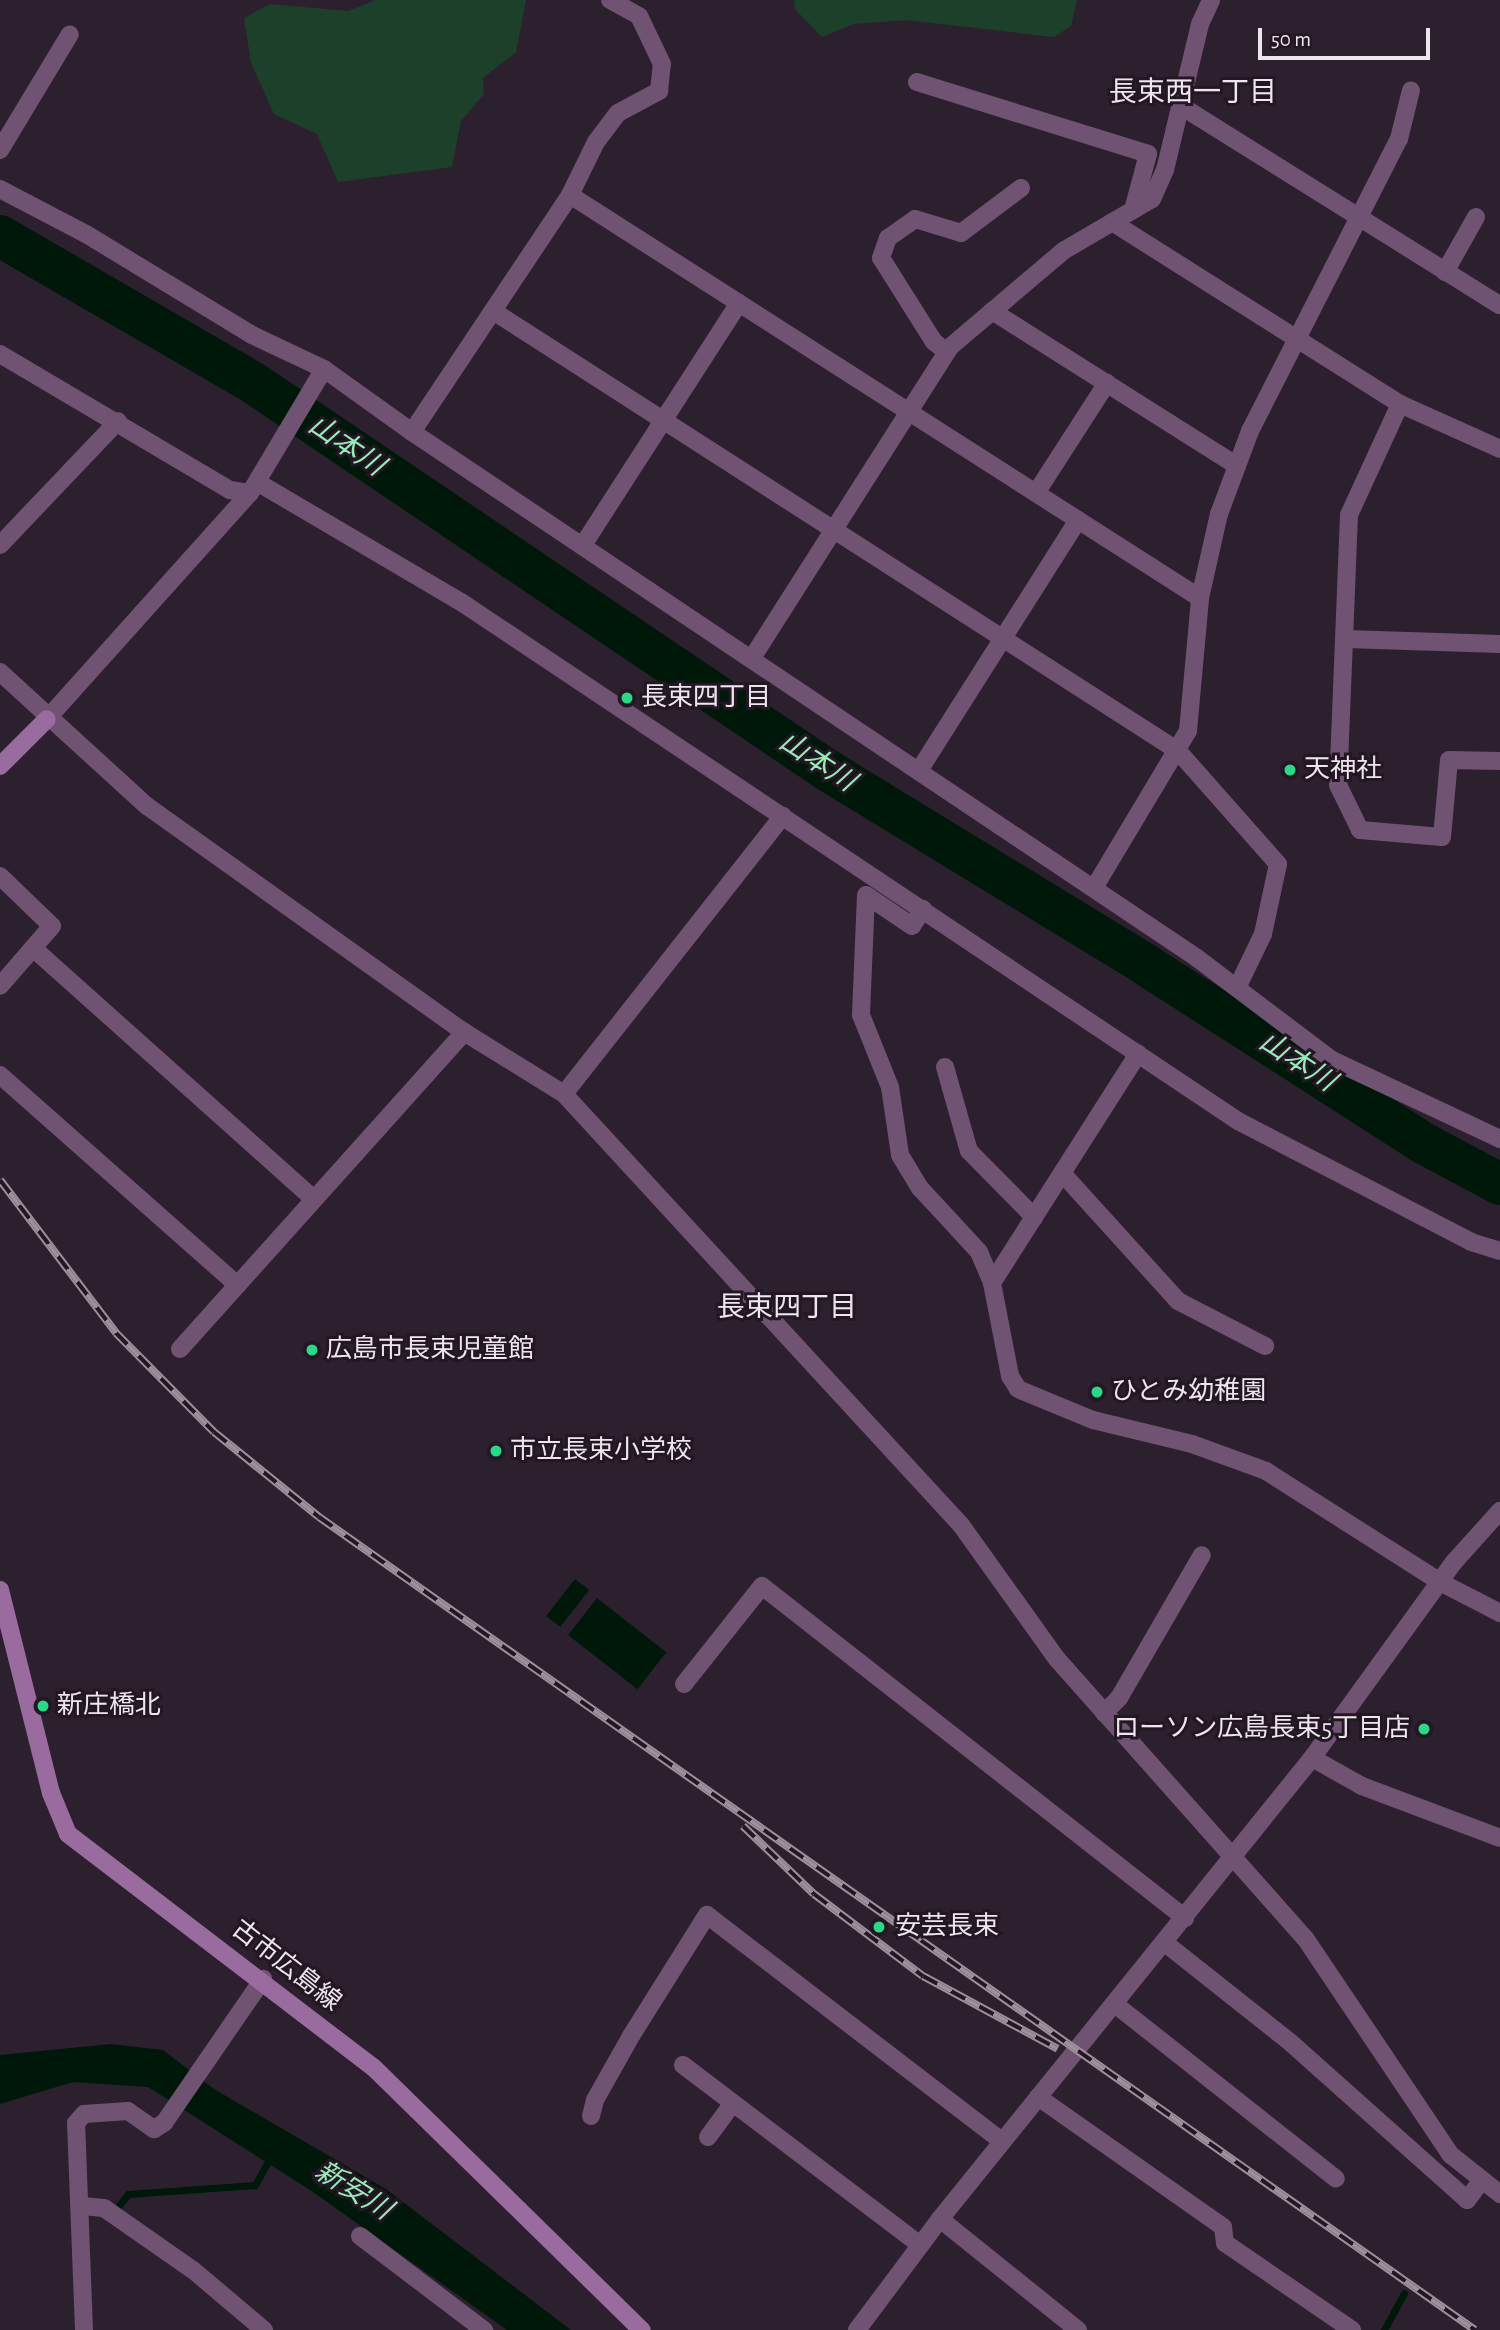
<!DOCTYPE html>
<html>
<head>
<meta charset="utf-8">
<style>
	body { margin:0 }
	#map { position:relative; width:1500px; height:2330px; overflow:hidden; background:#2d202e; font-family:"Alegreya Sans","Noto Sans JP",sans-serif }
	div>[style] { position:absolute }
	.green>* { inset:0; background:#1d402b }
	.water>* { inset:0; background:#001809; transform-origin:0 0 }
	.stream>* { height:7px; margin:-3.5px; padding:0 3.5px; transform-origin:3.5px; border-radius:3.5px; background:#001809 }
	.river>* { height:42px; margin:-21px; padding:0 21px; transform-origin:21px; border-radius:21px; background:#001809 }
	.street>* { height:18px; margin:-9px; padding:0 9px; transform-origin:9px; border-radius:9px; background:#705373 }
	.secondary>* { height:18px; margin:-9px; padding:0 9px; transform-origin:9px; border-radius:9px; background:#9a6b9f }
	.rail>* { height:8px; margin-top:-4px; transform-origin:0; background:repeating-linear-gradient(90deg,#231724 0 16px,#9b909c 0 32px); box-sizing:border-box; border-block:2px solid #9b909c }
	.dots>* { width:19px; height:19px; translate:-50% -50%; box-sizing:border-box; border:4px solid #231724; border-radius:50% }
	span { translate:-50% -50%; white-space:nowrap; text-align:center; line-height:1.15; -webkit-text-stroke:6px #231724; paint-order:stroke }
	.poi-label { font-size:26px; color:#eee5ee }
	.left { translate:0 -50%; text-align:left }
	.right { translate:-100% -50%; text-align:right }
	.street-label { font-size:26px; color:#eee5ee }
	.neighbourhood-label { font-size:28px; color:#eee5ee }
	.water-label { font-size:28px; color:#99eab7; font-style:italic }
	.scale { position:absolute; left:1258px; top:28px; width:172px; height:32px; box-sizing:border-box; border:4px solid #eee5ee; border-top:0; padding-left:9px; font-size:21px; line-height:24px; white-space:nowrap; color:#eee5ee; -webkit-text-stroke:5px #231724; paint-order:stroke }
</style>
</head>
<body>
<div id="map">
	<div class="green">
		<div style="clip-path:polygon(376px 0,526px 0,516px 52px,483px 78px,484px 94px,461px 121px,452px 167px,338px 182px,317px 134px,274px 114px,251px 63px,244px 18px,270px 4px,348px 11px)"></div>
		<div style="clip-path:polygon(794px 0,1077px 0,1071px 26px,1054px 37px,906px 20px,853px 24px,822px 37px,795px 9px)"></div>
	</div>
	<div class="water">
		<div style="left:575px;top:1579px;width:18px;height:47px;rotate:38deg"></div>
		<div style="left:597px;top:1598px;width:88px;height:47px;rotate:38deg"></div>
		<div style="clip-path:polygon(111px 2044px,163px 2050px,214px 2089px,386px 2189px,571px 2330px,507px 2330px,313px 2192px,148px 2087px,73px 2082px,0 2104px,0 2055px)"></div>
	</div>
	<div class="stream">
		<div style="left:116px;top:2209px;width:19px;rotate:-51deg"></div>
		<div style="left:128px;top:2194px;width:127px;rotate:-4.1deg"></div>
		<div style="left:255px;top:2185px;width:31px;rotate:-61deg"></div>
		<div style="left:1384px;top:2330px;width:42px;rotate:-61.6deg"></div>
	</div>
	<div class="river">
		<div style="left:0;top:236px;width:291px;rotate:30.1deg"></div>
		<div style="left:252px;top:382px;width:694px;rotate:34.01deg"></div>
		<div style="left:827px;top:770px;width:374px;rotate:31.4deg"></div>
		<div style="left:1146px;top:965px;width:331px;rotate:32.7deg"></div>
		<div style="left:1425px;top:1144px;width:85px;rotate:28.1deg"></div>
	</div>
	<div class="street">
		<div style="left:917px;top:82px;width:242px;rotate:17.3deg"></div>
		<div style="left:1148px;top:154px;width:58px;rotate:105deg"></div>
		<div style="left:1181px;top:106px;width:376px;rotate:32deg"></div>
		<div style="left:0;top:150px;width:135px;rotate:-58.9deg"></div>
		<div style="left:0;top:189px;width:97px;rotate:27.6deg"></div>
		<div style="left:86px;top:234px;width:194px;rotate:31.3deg"></div>
		<div style="left:252px;top:335px;width:80px;rotate:25.3deg"></div>
		<div style="left:324px;top:369px;width:108px;rotate:35.6deg"></div>
		<div style="left:412px;top:432px;width:945px;rotate:33.82deg"></div>
		<div style="left:1197px;top:958px;width:169px;rotate:37.1deg"></div>
		<div style="left:1332px;top:1060px;width:186px;rotate:25.2deg"></div>
		<div style="left:570px;top:195px;width:748px;rotate:32.61deg"></div>
		<div style="left:1112px;top:222px;width:341px;rotate:32.3deg"></div>
		<div style="left:1400px;top:404px;width:110px;rotate:24.2deg"></div>
		<div style="left:1445px;top:272px;width:63px;rotate:-60.6deg"></div>
		<div style="left:493px;top:311px;width:814px;rotate:32.71deg"></div>
		<div style="left:1178px;top:751px;width:151px;rotate:48.5deg"></div>
		<div style="left:1278px;top:864px;width:72px;rotate:102.1deg"></div>
		<div style="left:1263px;top:934px;width:60px;rotate:115.7deg"></div>
		<div style="left:992px;top:311px;width:290px;rotate:32.3deg"></div>
		<div style="left:947px;top:352px;width:16px;rotate:-142deg"></div>
		<div style="left:934px;top:342px;width:99px;rotate:-122.2deg"></div>
		<div style="left:881px;top:258px;width:21px;rotate:-71deg"></div>
		<div style="left:888px;top:238px;width:33px;rotate:-35deg"></div>
		<div style="left:915px;top:219px;width:48px;rotate:16.9deg"></div>
		<div style="left:961px;top:233px;width:75px;rotate:-36.9deg"></div>
		<div style="left:0;top:354px;width:267px;rotate:30.6deg"></div>
		<div style="left:230px;top:490px;width:20px;rotate:9deg"></div>
		<div style="left:1400px;top:404px;width:122px;rotate:114.7deg"></div>
		<div style="left:1349px;top:515px;width:270px;rotate:92.3deg"></div>
		<div style="left:1338px;top:785px;width:50px;rotate:63.9deg"></div>
		<div style="left:1360px;top:830px;width:82px;rotate:4.9deg"></div>
		<div style="left:1442px;top:837px;width:77px;rotate:-84.8deg"></div>
		<div style="left:1449px;top:760px;width:51px;rotate:1.1deg"></div>
		<div style="left:412px;top:432px;width:285px;rotate:-56.3deg"></div>
		<div style="left:570px;top:195px;width:59px;rotate:-63.9deg"></div>
		<div style="left:596px;top:142px;width:36px;rotate:-53deg"></div>
		<div style="left:618px;top:113px;width:47px;rotate:-28.2deg"></div>
		<div style="left:659px;top:91px;width:27px;rotate:-84deg"></div>
		<div style="left:662px;top:64px;width:53px;rotate:-115.6deg"></div>
		<div style="left:639px;top:16px;width:33px;rotate:-151deg"></div>
		<div style="left:257px;top:482px;width:237px;rotate:30.5deg"></div>
		<div style="left:461px;top:602px;width:934px;rotate:33.74deg"></div>
		<div style="left:1238px;top:1121px;width:263px;rotate:27.4deg"></div>
		<div style="left:1471px;top:1242px;width:30px;rotate:17deg"></div>
		<div style="left:1036px;top:493px;width:131px;rotate:-57.2deg"></div>
		<div style="left:0;top:545px;width:171px;rotate:-46.4deg"></div>
		<div style="left:583px;top:545px;width:288px;rotate:-57.2deg"></div>
		<div style="left:1346px;top:639px;width:154px;rotate:1.9deg"></div>
		<div style="left:752px;top:658px;width:369px;rotate:-57.5deg"></div>
		<div style="left:950px;top:347px;width:148px;rotate:-40.3deg"></div>
		<div style="left:1063px;top:251px;width:103px;rotate:-30.3deg"></div>
		<div style="left:1152px;top:199px;width:32px;rotate:-66deg"></div>
		<div style="left:1165px;top:170px;width:150px;rotate:-76.5deg"></div>
		<div style="left:1200px;top:24px;width:26px;rotate:-65deg"></div>
		<div style="left:0;top:672px;width:199px;rotate:42.4deg"></div>
		<div style="left:147px;top:806px;width:389px;rotate:35.5deg"></div>
		<div style="left:464px;top:1032px;width:118px;rotate:31.8deg"></div>
		<div style="left:564px;top:1094px;width:586px;rotate:47.35deg"></div>
		<div style="left:961px;top:1525px;width:165px;rotate:54.4deg"></div>
		<div style="left:1057px;top:1659px;width:373px;rotate:48.4deg"></div>
		<div style="left:1305px;top:1938px;width:262px;rotate:56.1deg"></div>
		<div style="left:1451px;top:2155px;width:63px;rotate:38.5deg"></div>
		<div style="left:47px;top:719px;width:304px;rotate:-48.1deg"></div>
		<div style="left:250px;top:493px;width:144px;rotate:-59.2deg"></div>
		<div style="left:920px;top:769px;width:295px;rotate:-57.6deg"></div>
		<div style="left:0;top:876px;width:72px;rotate:43.9deg"></div>
		<div style="left:52px;top:926px;width:79px;rotate:130.9deg"></div>
		<div style="left:1094px;top:888px;width:183px;rotate:-59.1deg"></div>
		<div style="left:1188px;top:731px;width:134px;rotate:-84.8deg"></div>
		<div style="left:1200px;top:598px;width:86px;rotate:-77.3deg"></div>
		<div style="left:1219px;top:514px;width:89px;rotate:-69.5deg"></div>
		<div style="left:1250px;top:431px;width:328px;rotate:-63deg"></div>
		<div style="left:1399px;top:139px;width:50px;rotate:-76.2deg"></div>
		<div style="left:923px;top:909px;width:20px;rotate:123deg"></div>
		<div style="left:912px;top:926px;width:55px;rotate:-146deg"></div>
		<div style="left:866px;top:895px;width:120px;rotate:92.4deg"></div>
		<div style="left:861px;top:1015px;width:78px;rotate:68.1deg"></div>
		<div style="left:890px;top:1087px;width:69px;rotate:81.6deg"></div>
		<div style="left:900px;top:1155px;width:39px;rotate:59deg"></div>
		<div style="left:920px;top:1188px;width:87px;rotate:47.3deg"></div>
		<div style="left:979px;top:1252px;width:34px;rotate:67deg"></div>
		<div style="left:992px;top:1283px;width:95px;rotate:79deg"></div>
		<div style="left:1010px;top:1376px;width:15px;rotate:58deg"></div>
		<div style="left:1018px;top:1389px;width:81px;rotate:22.5deg"></div>
		<div style="left:1093px;top:1420px;width:102px;rotate:13.6deg"></div>
		<div style="left:1192px;top:1444px;width:79px;rotate:20deg"></div>
		<div style="left:1266px;top:1471px;width:206px;rotate:32.5deg"></div>
		<div style="left:1440px;top:1582px;width:68px;rotate:27.3deg"></div>
		<div style="left:33px;top:948px;width:375px;rotate:41.8deg"></div>
		<div style="left:945px;top:1067px;width:87px;rotate:74.1deg"></div>
		<div style="left:969px;top:1151px;width:93px;rotate:45.4deg"></div>
		<div style="left:0;top:1075px;width:317px;rotate:41.5deg"></div>
		<div style="left:564px;top:1094px;width:354px;rotate:-51.8deg"></div>
		<div style="left:1062px;top:1173px;width:173px;rotate:47.8deg"></div>
		<div style="left:1178px;top:1301px;width:98px;rotate:27.3deg"></div>
		<div style="left:992px;top:1283px;width:272px;rotate:-57.5deg"></div>
		<div style="left:180px;top:1349px;width:426px;rotate:-48.1deg"></div>
		<div style="left:684px;top:1684px;width:125px;rotate:-51.5deg"></div>
		<div style="left:762px;top:1586px;width:538px;rotate:38.13deg"></div>
		<div style="left:1104px;top:1713px;width:21px;rotate:-45deg"></div>
		<div style="left:1119px;top:1698px;width:165px;rotate:-59.9deg"></div>
		<div style="left:1312px;top:1758px;width:57px;rotate:29.2deg"></div>
		<div style="left:1362px;top:1786px;width:147px;rotate:20.6deg"></div>
		<div style="left:1165px;top:1943px;width:161px;rotate:38.4deg"></div>
		<div style="left:1291px;top:2043px;width:236px;rotate:41.7deg"></div>
		<div style="left:1467px;top:2200px;width:25px;rotate:-53deg"></div>
		<div style="left:1116px;top:2005px;width:280px;rotate:38.3deg"></div>
		<div style="left:683px;top:2065px;width:298px;rotate:37.2deg"></div>
		<div style="left:1038px;top:2097px;width:226px;rotate:35.1deg"></div>
		<div style="left:1223px;top:2227px;width:16px;rotate:83deg"></div>
		<div style="left:1225px;top:2243px;width:154px;rotate:34.4deg"></div>
		<div style="left:591px;top:2116px;width:16px;rotate:-76deg"></div>
		<div style="left:595px;top:2100px;width:73px;rotate:-60.6deg"></div>
		<div style="left:631px;top:2036px;width:143px;rotate:-57.9deg"></div>
		<div style="left:707px;top:1915px;width:372px;rotate:37.5deg"></div>
		<div style="left:708px;top:2137px;width:42px;rotate:-53.7deg"></div>
		<div style="left:82px;top:2206px;width:22px;rotate:5deg"></div>
		<div style="left:104px;top:2208px;width:108px;rotate:34.9deg"></div>
		<div style="left:193px;top:2270px;width:93px;rotate:40.2deg"></div>
		<div style="left:940px;top:2219px;width:177px;rotate:38.8deg"></div>
		<div style="left:360px;top:2236px;width:156px;rotate:37.2deg"></div>
		<div style="left:84px;top:2330px;width:207px;rotate:-92.2deg"></div>
		<div style="left:76px;top:2123px;width:12px;rotate:-48deg"></div>
		<div style="left:84px;top:2114px;width:44px;rotate:-3.9deg"></div>
		<div style="left:128px;top:2111px;width:32px;rotate:35deg"></div>
		<div style="left:154px;top:2129px;width:12px;rotate:-31deg"></div>
		<div style="left:164px;top:2123px;width:175px;rotate:-55.5deg"></div>
		<div style="left:857px;top:2330px;width:139px;rotate:-53.2deg"></div>
		<div style="left:940px;top:2219px;width:592px;rotate:-51.1deg"></div>
		<div style="left:1312px;top:1758px;width:242px;rotate:-54.1deg"></div>
		<div style="left:1454px;top:1562px;width:69px;rotate:-48deg"></div>
	</div>
	<div class="secondary">
		<div style="left:0;top:766px;width:66px;rotate:-45deg"></div>
		<div style="left:0;top:1590px;width:209px;rotate:75.9deg"></div>
		<div style="left:51px;top:1793px;width:44px;rotate:67.5deg"></div>
		<div style="left:68px;top:1834px;width:384px;rotate:37.4deg"></div>
		<div style="left:373px;top:2067px;width:376px;rotate:44.4deg"></div>
	</div>
	<div class="rail">
		<div style="left:0;top:1180px;width:192px;rotate:52.8deg"></div>
		<div style="left:116px;top:1333px;width:139px;rotate:45.3deg"></div>
		<div style="left:214px;top:1432px;width:135px;rotate:39deg"></div>
		<div style="left:319px;top:1517px;width:1413px;rotate:35.12deg"></div>
		<div style="left:743px;top:1826px;width:98px;rotate:43.8deg"></div>
		<div style="left:814px;top:1894px;width:136px;rotate:37deg"></div>
		<div style="left:923px;top:1976px;width:153px;rotate:28.4deg"></div>
	</div>
	<div class="dots">
		<div style="left:627px;top:698px;background:#2ad885"></div>
		<div style="left:1290px;top:770px;background:#2ad885"></div>
		<div style="left:312px;top:1350px;background:#2ad885"></div>
		<div style="left:1097px;top:1392px;background:#2ad885"></div>
		<div style="left:496px;top:1451px;background:#2ad885"></div>
		<div style="left:43px;top:1706px;background:#2ad885"></div>
		<div style="left:1424px;top:1729px;background:#2ad885"></div>
		<div style="left:879px;top:1927px;background:#2ad885"></div>
	</div>
	<div class="poi-label">
		<span class="left" style="left:641px;top:698px">長束四丁目</span>
		<span class="left" style="left:1304px;top:770px">天神社</span>
		<span class="left" style="left:326px;top:1350px">広島市長束児童館</span>
		<span class="left" style="left:1111px;top:1392px">ひとみ幼稚園</span>
		<span class="left" style="left:510px;top:1451px">市立長束小学校</span>
		<span class="left" style="left:57px;top:1706px">新庄橋北</span>
		<span class="right" style="left:1410px;top:1729px">ローソン広島長束5丁目店</span>
		<span class="left" style="left:895px;top:1927px">安芸長束</span>
	</div>
	<div class="street-label">
		<span style="left:286px;top:1966px;rotate:38deg">古市広島線</span>
	</div>
	<div class="neighbourhood-label">
		<span style="left:1193px;top:93px">長束西一丁目</span>
		<span style="left:787px;top:1308px">長束四丁目</span>
	</div>
	<div class="water-label">
		<span style="left:346px;top:446px;rotate:34deg">山本川</span>
		<span style="left:817px;top:762px;rotate:33deg">山本川</span>
		<span style="left:1297px;top:1062px;rotate:33deg">山本川</span>
		<span style="left:353px;top:2191px;rotate:32deg">新安川</span>
	</div>
	<div class="scale">50 m</div>
</div>
</body>
</html>
